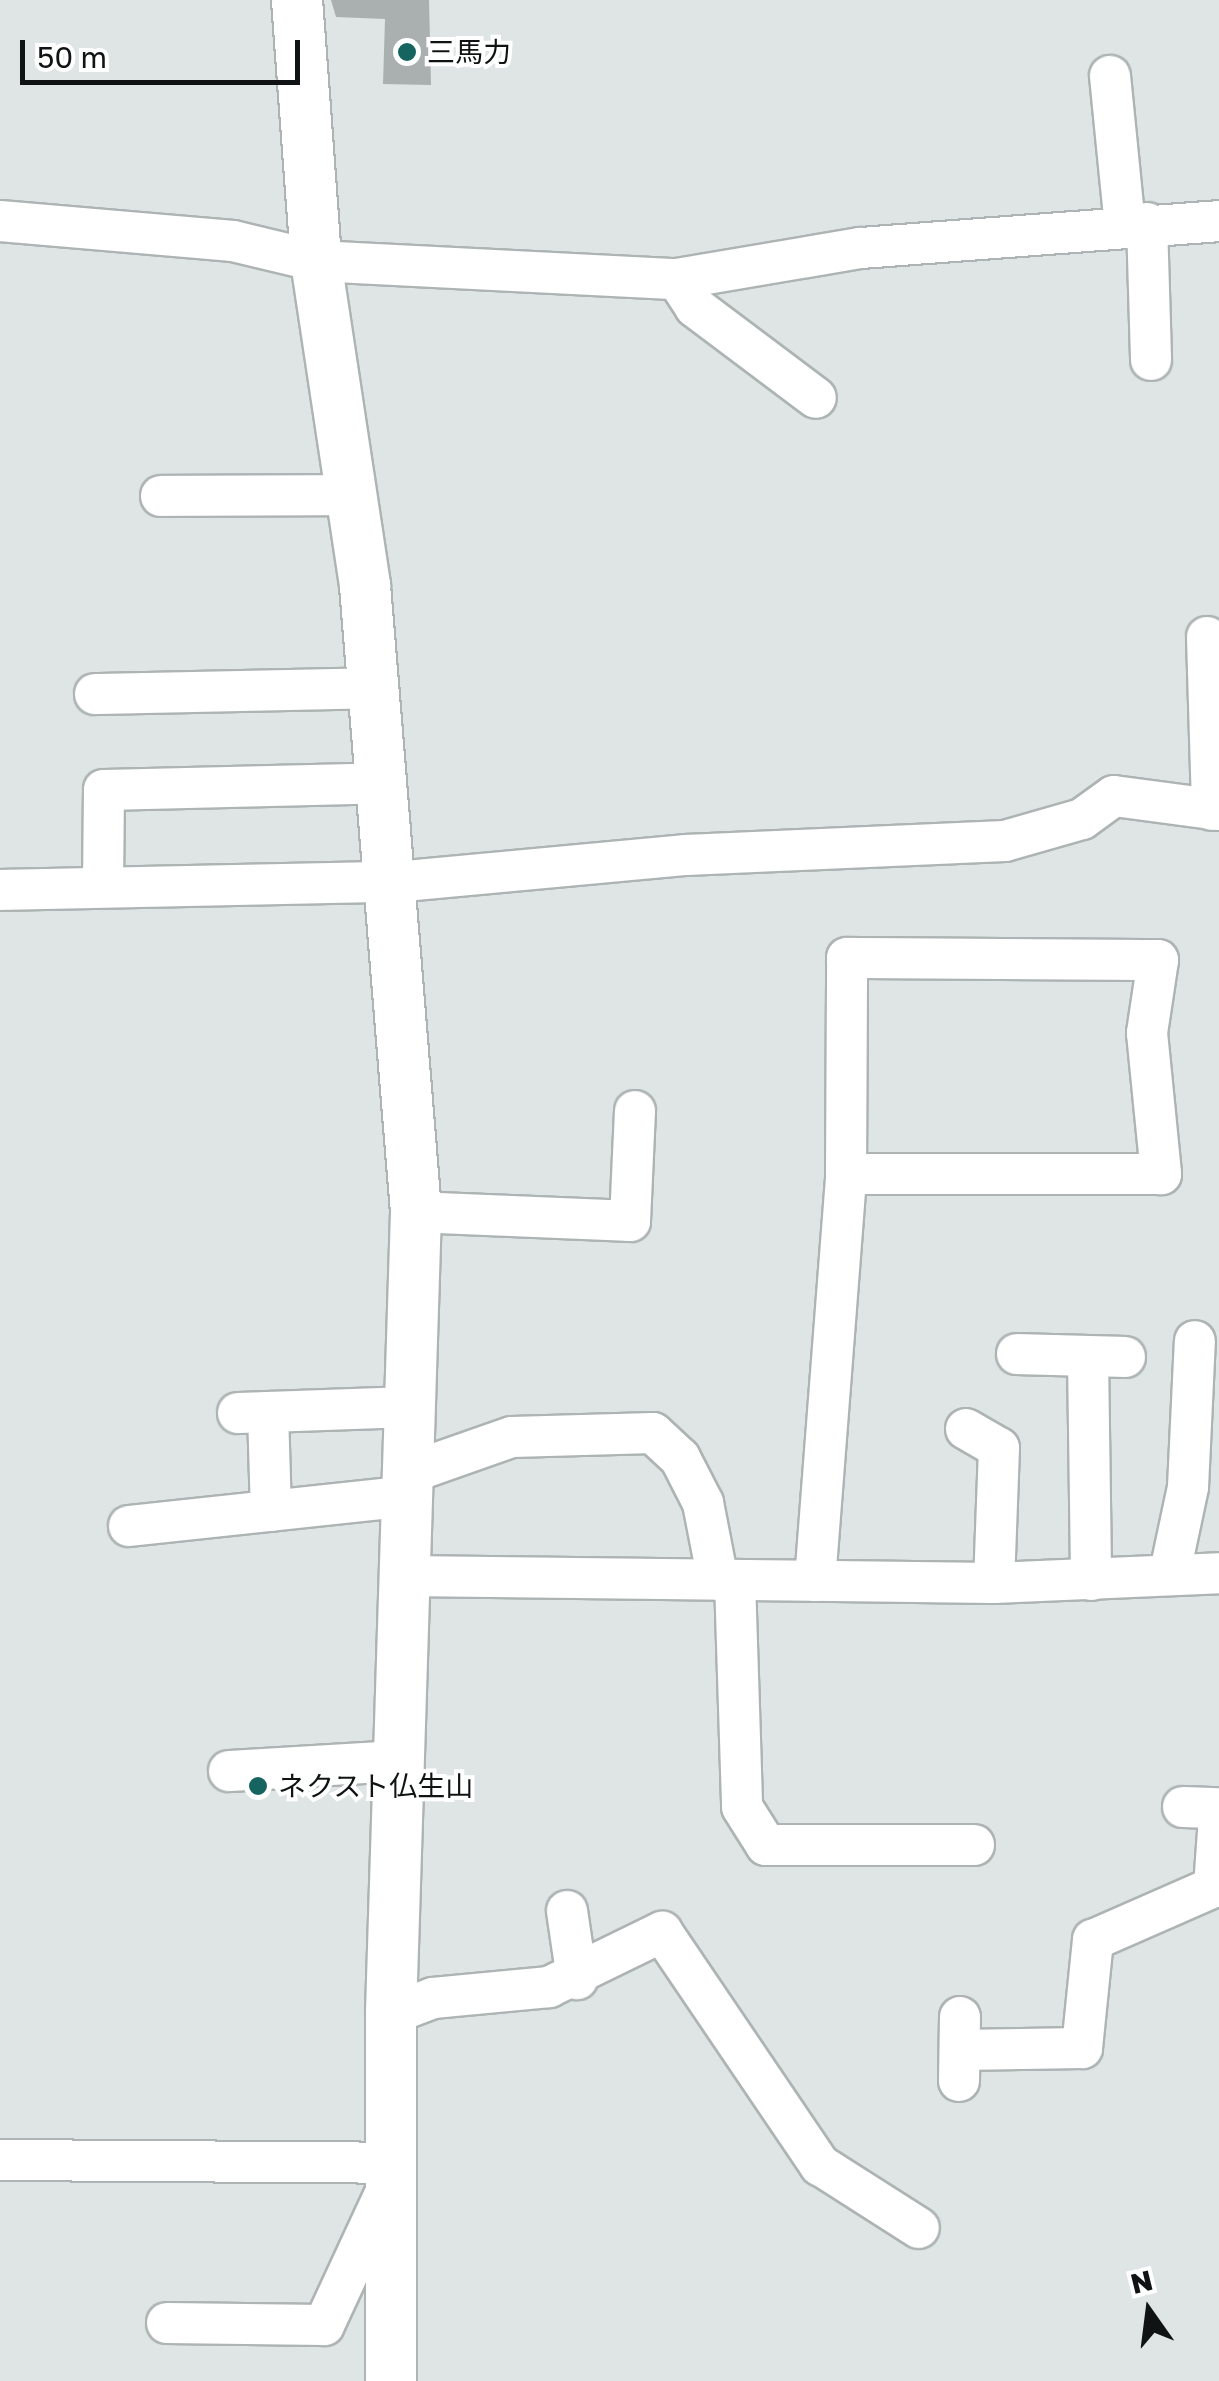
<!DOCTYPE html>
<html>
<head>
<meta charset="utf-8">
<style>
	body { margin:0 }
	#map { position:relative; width:1219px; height:2381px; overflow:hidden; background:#dee5e4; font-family:"Golos Text","Noto Sans JP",sans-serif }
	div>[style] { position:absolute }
	.building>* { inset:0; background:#a9b0af }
	.roads { filter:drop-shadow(2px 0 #adb4b3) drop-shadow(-2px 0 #adb4b3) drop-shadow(0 2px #adb4b3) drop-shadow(0 -2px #adb4b3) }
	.minor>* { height:40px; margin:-20px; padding:0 20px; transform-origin:20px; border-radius:20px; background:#fff }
	.tertiary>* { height:50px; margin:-25px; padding:0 25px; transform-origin:25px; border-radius:25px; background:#fff }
	.dots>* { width:28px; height:28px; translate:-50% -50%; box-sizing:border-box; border:5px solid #fff; border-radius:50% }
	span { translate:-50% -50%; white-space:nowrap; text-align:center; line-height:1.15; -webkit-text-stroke:8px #fff; paint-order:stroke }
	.poi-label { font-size:28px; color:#101313 }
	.left { translate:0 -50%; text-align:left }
	.north { position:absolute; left:1099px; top:2261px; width:100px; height:100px; -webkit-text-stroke:8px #fff; paint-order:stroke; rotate:346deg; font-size:28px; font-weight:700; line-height:40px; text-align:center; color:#101313 }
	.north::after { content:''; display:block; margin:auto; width:35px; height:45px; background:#101313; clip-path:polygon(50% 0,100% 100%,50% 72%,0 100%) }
	.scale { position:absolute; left:20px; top:40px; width:280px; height:45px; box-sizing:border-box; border:5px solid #101313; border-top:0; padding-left:12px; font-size:30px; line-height:35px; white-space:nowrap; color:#101313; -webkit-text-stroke:8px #fff; paint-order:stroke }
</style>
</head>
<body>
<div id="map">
	<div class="building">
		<div style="clip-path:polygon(331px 0,429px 0,431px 85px,383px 84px,385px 19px,336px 17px)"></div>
	</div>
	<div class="roads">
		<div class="minor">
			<div style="left:1110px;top:76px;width:150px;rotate:84.3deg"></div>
			<div style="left:0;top:221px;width:234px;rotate:4.9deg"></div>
			<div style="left:233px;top:241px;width:85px;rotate:13.5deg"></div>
			<div style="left:316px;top:261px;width:361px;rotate:2.9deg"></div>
			<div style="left:677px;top:279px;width:187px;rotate:-9.6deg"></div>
			<div style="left:861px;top:248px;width:359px;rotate:-4.3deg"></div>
			<div style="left:1147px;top:223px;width:137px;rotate:88.3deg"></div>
			<div style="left:677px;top:279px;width:33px;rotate:57deg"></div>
			<div style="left:695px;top:307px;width:151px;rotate:36.9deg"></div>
			<div style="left:161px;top:496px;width:190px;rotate:-0.3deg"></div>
			<div style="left:1207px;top:637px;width:173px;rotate:88.3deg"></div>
			<div style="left:95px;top:694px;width:280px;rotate:-1.2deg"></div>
			<div style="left:103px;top:885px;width:95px;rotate:-89.4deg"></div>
			<div style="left:104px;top:790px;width:281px;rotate:-1.4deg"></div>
			<div style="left:0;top:890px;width:394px;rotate:-1.2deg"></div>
			<div style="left:394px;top:882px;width:293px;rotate:-5.3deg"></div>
			<div style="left:686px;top:855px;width:319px;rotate:-2.5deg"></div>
			<div style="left:1005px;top:841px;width:80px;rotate:-15.9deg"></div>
			<div style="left:1082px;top:819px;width:39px;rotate:-36deg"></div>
			<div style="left:1114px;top:796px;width:106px;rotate:7.6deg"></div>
			<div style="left:416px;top:1212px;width:214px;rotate:2.4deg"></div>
			<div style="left:630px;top:1221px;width:110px;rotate:-87.4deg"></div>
			<div style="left:1017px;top:1354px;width:108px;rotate:1.6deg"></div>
			<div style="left:1088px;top:1357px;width:223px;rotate:89.2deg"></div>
			<div style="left:268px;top:1412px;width:99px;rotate:88.3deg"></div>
			<div style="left:238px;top:1413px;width:173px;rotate:-2deg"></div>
			<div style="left:966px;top:1429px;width:38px;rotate:30deg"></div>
			<div style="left:999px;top:1448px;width:135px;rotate:92.1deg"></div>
			<div style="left:409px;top:1473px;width:109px;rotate:-19.3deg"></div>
			<div style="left:512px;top:1437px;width:141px;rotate:-1.6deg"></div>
			<div style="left:653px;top:1433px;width:37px;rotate:43deg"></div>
			<div style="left:680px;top:1458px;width:51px;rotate:62.9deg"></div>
			<div style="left:703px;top:1503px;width:78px;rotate:79deg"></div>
			<div style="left:129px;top:1526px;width:282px;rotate:-6.1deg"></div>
			<div style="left:1170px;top:1572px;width:87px;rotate:-78deg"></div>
			<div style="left:1188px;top:1487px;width:146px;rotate:-87.3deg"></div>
			<div style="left:405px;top:1576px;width:589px;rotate:0.68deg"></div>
			<div style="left:994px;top:1583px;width:225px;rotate:-2.5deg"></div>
			<div style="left:735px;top:1580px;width:227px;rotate:88.2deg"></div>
			<div style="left:742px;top:1807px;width:45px;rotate:57.7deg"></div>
			<div style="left:766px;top:1845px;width:208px"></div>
			<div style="left:815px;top:1581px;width:408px;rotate:-85.6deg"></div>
			<div style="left:846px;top:1174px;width:216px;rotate:-89.7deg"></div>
			<div style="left:847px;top:958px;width:311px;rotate:0.4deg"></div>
			<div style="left:1158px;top:960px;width:74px;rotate:98.6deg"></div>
			<div style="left:1147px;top:1033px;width:142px;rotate:84.3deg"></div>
			<div style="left:1161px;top:1174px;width:315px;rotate:180deg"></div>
			<div style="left:229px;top:1771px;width:170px;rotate:-3.4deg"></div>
			<div style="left:1183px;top:1807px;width:36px;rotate:2deg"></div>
			<div style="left:567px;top:1911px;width:69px;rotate:81.6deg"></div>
			<div style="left:391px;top:2014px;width:45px;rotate:-20.9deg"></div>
			<div style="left:433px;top:1998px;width:117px;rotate:-5.4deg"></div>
			<div style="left:549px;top:1987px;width:126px;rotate:-26deg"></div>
			<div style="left:662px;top:1932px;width:282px;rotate:55.9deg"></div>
			<div style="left:820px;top:2165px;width:117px;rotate:32.5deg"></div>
			<div style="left:960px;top:2050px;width:122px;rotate:-0.9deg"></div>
			<div style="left:1082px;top:2048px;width:109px;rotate:-84.2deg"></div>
			<div style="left:1093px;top:1940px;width:132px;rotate:-23.7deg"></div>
			<div style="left:1214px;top:1887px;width:70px;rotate:-85.9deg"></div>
			<div style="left:959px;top:2081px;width:64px;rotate:-89.1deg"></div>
			<div style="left:0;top:2160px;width:390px;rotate:0.4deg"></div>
			<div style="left:167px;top:2323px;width:157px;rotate:0.7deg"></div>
			<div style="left:324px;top:2325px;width:152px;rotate:-65.1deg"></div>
		</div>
		<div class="tertiary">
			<div style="left:297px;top:0;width:262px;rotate:85.8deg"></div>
			<div style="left:316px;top:261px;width:329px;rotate:81.4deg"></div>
			<div style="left:365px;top:586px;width:628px;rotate:85.34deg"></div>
			<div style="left:416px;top:1212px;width:802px;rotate:91.79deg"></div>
			<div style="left:391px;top:2014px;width:367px;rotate:90deg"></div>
		</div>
	</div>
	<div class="dots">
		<div style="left:407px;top:52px;background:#166460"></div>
		<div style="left:258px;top:1786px;background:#166460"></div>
	</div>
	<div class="poi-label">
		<span class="left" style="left:427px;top:52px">三馬力</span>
		<span class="left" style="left:278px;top:1786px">ネクスト仏生山</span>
	</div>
	<div class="north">N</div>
	<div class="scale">50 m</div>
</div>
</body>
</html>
